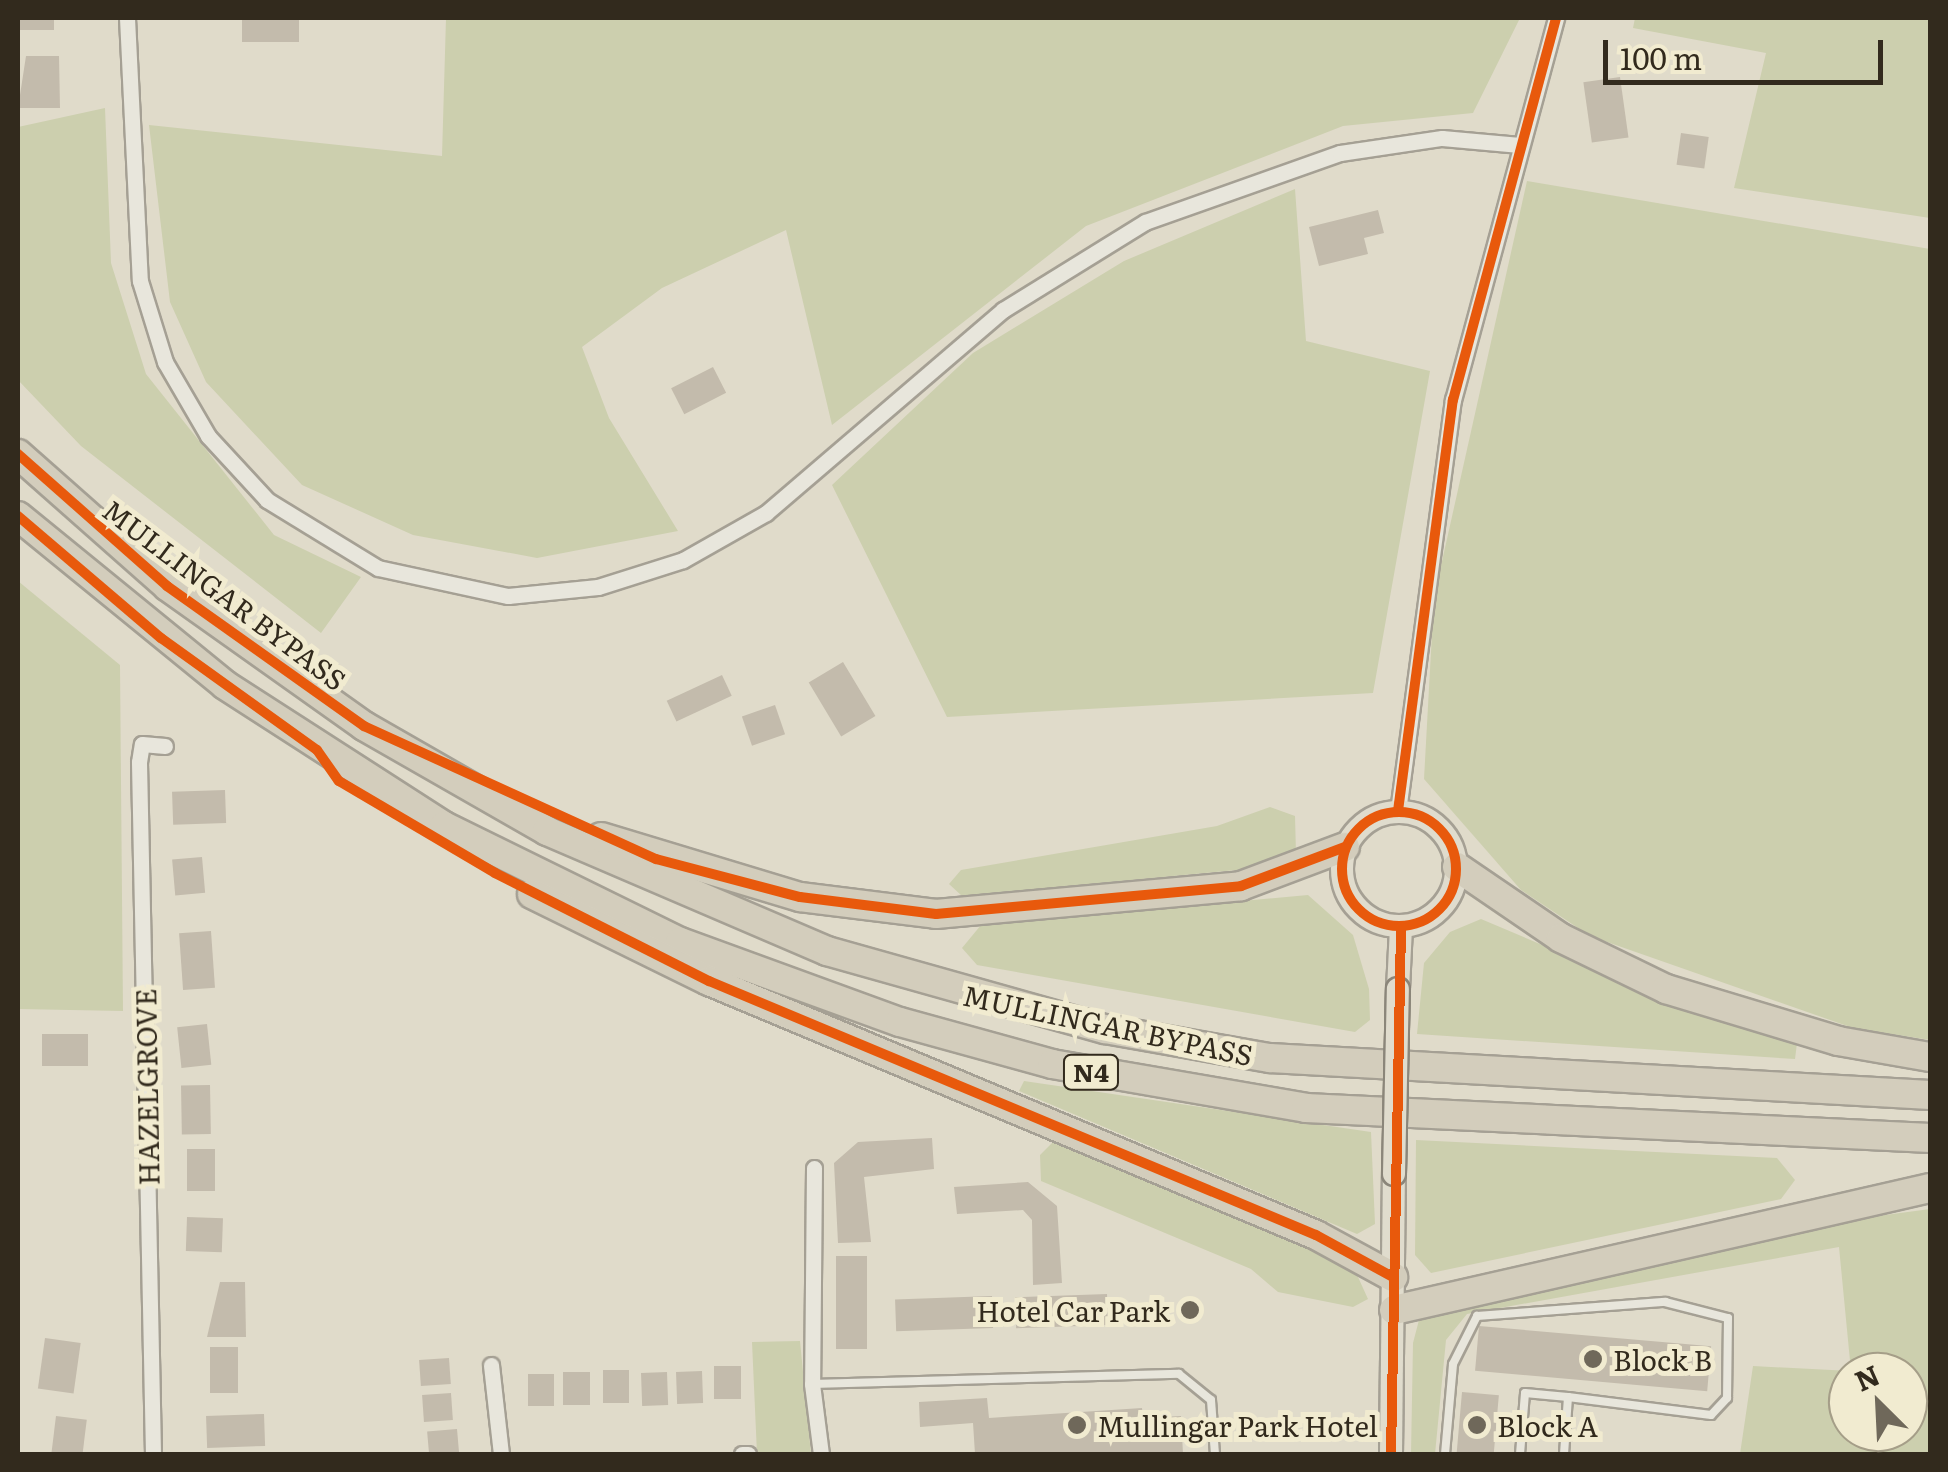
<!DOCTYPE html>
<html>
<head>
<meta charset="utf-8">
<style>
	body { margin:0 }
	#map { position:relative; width:1948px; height:1472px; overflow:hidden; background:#e0dbca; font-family:Literata,serif }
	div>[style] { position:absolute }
	.green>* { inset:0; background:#cccfae }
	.building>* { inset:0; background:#c3bbac; transform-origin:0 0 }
	.roads { filter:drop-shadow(2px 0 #a5a094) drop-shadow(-2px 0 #a5a094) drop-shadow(0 2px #a5a094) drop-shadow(0 -2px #a5a094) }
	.lane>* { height:8px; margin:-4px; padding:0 4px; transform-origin:4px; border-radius:4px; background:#e8e6dc }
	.street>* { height:15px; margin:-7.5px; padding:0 7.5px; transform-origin:7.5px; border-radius:7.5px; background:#e8e6dc }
	.primary>* { height:22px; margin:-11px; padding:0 11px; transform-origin:11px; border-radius:11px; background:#e0dccd }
	.primary>.ring { margin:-11px; padding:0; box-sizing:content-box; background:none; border:22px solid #e0dccd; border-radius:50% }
	.highway>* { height:28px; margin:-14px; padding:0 14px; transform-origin:14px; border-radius:14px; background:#d3cdbc }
	.bridges { filter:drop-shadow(2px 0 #8b867a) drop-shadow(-2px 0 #8b867a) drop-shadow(0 2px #8b867a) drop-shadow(0 -2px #8b867a) }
	.primary-bridge>* { height:22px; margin:-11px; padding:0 11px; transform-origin:11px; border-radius:11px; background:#e0dccd }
	.cycleway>* { height:10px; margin:-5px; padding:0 5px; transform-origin:5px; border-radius:5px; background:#e8590c }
	.cycleway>.ring { margin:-5px; padding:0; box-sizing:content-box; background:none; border:10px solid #e8590c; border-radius:50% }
	.dots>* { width:28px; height:28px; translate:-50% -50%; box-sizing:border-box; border:5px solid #f1ebd0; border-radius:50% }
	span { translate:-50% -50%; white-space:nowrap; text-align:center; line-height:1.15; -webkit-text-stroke:10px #f1ebd0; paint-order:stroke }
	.shield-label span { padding:2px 8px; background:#f1ebd0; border:2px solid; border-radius:8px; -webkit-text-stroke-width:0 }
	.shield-label { font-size:25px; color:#322a1d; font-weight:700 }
	.street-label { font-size:28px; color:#322a1d }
	.poi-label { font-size:28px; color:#322a1d }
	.right { translate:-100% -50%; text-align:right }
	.left { translate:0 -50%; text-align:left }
	.frame { position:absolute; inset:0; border:20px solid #322a1d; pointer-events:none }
	.north { position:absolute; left:1828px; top:1352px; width:100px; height:100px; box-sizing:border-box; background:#f1ebd0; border:2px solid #a59e88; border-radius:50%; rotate:336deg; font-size:28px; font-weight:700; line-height:40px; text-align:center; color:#322a1d }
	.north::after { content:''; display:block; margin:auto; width:35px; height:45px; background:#6f685a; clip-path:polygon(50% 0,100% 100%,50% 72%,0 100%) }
	.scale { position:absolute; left:1603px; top:40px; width:280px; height:45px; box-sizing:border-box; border:5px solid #322a1d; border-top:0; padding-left:12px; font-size:30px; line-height:35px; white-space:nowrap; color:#322a1d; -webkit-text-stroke:8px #f1ebd0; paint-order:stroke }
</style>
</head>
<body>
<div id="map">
	<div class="green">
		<div style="clip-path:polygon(446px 18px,1520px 18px,1473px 113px,1343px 126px,1086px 226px,832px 425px,786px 230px,662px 288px,582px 347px,609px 418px,678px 531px,537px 558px,413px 535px,302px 485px,206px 382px,170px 302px,149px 125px,442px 156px)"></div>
		<div style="clip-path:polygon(1635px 18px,1930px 18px,1930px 218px,1734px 188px,1766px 53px,1633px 28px)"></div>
		<div style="clip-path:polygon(105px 108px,111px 263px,146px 374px,274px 535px,361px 577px,321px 633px,81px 446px,18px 380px,18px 127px)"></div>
		<div style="clip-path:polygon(1527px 181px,1930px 249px,1930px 1040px,1853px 1028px,1590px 936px,1521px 890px,1424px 779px,1434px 597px)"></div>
		<div style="clip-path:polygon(1295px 189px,1306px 341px,1430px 371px,1373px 693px,947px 717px,832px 485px,973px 353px,1124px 261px)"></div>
		<div style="clip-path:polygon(18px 581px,120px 665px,123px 1011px,18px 1009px)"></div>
		<div style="clip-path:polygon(1270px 807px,1295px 816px,1296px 854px,1268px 867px,962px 896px,949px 884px,961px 870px,1217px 826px)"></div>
		<div style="clip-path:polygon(1308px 895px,1353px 935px,1369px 989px,1370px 1020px,1355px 1032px,977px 965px,962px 948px,981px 925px)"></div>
		<div style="clip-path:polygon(1481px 919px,1714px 1018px,1797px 1043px,1795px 1059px,1417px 1034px,1424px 963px,1450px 932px)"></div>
		<div style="clip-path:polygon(1024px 1081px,1371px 1132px,1375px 1224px,1357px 1234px,1019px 1091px)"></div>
		<div style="clip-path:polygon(1416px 1140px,1777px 1158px,1795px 1180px,1781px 1199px,1431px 1273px,1415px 1255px)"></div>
		<div style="clip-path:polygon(1053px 1142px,1353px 1266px,1368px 1299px,1353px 1307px,1278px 1292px,1251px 1269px,1041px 1181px,1040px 1155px)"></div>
		<div style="clip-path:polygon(evenodd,1930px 1209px,1930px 1454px,1740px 1454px,1753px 1366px,1851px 1371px,1839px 1247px,1467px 1314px,1446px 1340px,1435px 1454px,1411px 1454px,1413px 1343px,1419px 1320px,1448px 1304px,1796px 1227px,1930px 1209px,1848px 1372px,1908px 1372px,1908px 1432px,1848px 1432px,1848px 1372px)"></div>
		<div style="clip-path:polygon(800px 1341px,811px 1454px,757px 1454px,752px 1342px)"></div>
	</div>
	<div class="building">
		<div style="left:18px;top:18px;width:36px;height:12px"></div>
		<div style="left:242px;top:18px;width:57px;height:24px"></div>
		<div style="clip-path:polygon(26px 56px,59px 56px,60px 108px,18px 108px)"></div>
		<div style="left:1620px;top:77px;width:61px;height:37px;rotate:82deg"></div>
		<div style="left:1681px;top:133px;width:28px;height:32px;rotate:8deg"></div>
		<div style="clip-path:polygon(1378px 210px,1384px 233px,1364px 238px,1368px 254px,1319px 266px,1309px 227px)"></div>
		<div style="left:713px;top:367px;width:29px;height:47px;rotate:63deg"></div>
		<div style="left:843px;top:662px;width:63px;height:40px;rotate:59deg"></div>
		<div style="left:722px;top:675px;width:23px;height:61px;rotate:65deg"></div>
		<div style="left:775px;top:705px;width:31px;height:35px;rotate:71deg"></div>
		<div style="left:225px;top:790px;width:33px;height:53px;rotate:88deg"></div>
		<div style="left:202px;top:857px;width:36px;height:30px;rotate:85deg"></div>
		<div style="left:211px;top:931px;width:57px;height:32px;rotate:86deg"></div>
		<div style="left:207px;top:1024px;width:41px;height:30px;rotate:84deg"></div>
		<div style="left:42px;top:1034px;width:46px;height:32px"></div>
		<div style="left:210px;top:1085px;width:49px;height:29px;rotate:89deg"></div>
		<div style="clip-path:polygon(932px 1138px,934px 1169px,864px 1177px,871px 1242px,838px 1243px,834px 1163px,858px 1142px)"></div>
		<div style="left:187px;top:1149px;width:28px;height:42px"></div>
		<div style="clip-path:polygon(1028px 1182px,1057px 1206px,1062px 1283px,1033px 1285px,1032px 1220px,1023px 1210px,957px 1214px,954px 1187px)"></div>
		<div style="left:187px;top:1217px;width:36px;height:34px;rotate:2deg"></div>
		<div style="left:836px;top:1256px;width:31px;height:93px"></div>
		<div style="clip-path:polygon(220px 1282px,245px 1282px,246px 1337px,207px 1337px)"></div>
		<div style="left:1107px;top:1294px;width:31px;height:92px;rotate:88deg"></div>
		<div style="left:992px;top:1296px;width:32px;height:97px;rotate:88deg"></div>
		<div style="left:1479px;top:1326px;width:233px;height:45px;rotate:5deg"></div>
		<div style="left:45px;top:1338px;width:36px;height:51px;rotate:8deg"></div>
		<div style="left:210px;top:1347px;width:28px;height:46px"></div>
		<div style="left:449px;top:1358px;width:26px;height:30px;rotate:86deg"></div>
		<div style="left:714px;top:1366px;width:27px;height:33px"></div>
		<div style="left:603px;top:1370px;width:26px;height:33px"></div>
		<div style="left:702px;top:1371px;width:32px;height:26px;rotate:88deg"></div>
		<div style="left:590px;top:1372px;width:33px;height:27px;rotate:90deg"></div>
		<div style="left:667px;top:1372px;width:33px;height:26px;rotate:88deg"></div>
		<div style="left:528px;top:1374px;width:26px;height:32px"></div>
		<div style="left:1462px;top:1392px;width:37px;height:62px;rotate:5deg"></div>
		<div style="left:451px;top:1393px;width:27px;height:29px;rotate:86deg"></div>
		<div style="clip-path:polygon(987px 1398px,989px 1418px,1142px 1408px,1143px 1418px,1181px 1416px,1183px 1454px,975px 1454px,973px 1423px,920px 1427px,919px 1402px)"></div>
		<div style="left:264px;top:1414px;width:32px;height:58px;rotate:88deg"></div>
		<div style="left:56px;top:1416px;width:31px;height:38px;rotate:7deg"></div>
		<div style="left:457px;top:1429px;width:25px;height:30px;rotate:85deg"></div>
	</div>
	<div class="roads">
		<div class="lane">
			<div style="left:812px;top:1384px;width:367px;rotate:-1.6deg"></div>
			<div style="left:1179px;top:1374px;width:41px;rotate:39.1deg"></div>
			<div style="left:1211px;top:1400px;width:54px;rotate:85.8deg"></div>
			<div style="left:1445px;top:1454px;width:90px;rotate:-84.9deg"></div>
			<div style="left:1453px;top:1364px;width:54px;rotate:-63.4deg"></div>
			<div style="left:1477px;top:1316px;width:189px;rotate:-4.3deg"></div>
			<div style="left:1665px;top:1302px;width:65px;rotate:14.3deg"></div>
			<div style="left:1728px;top:1318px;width:80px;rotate:90.7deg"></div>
			<div style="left:1727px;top:1398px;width:23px;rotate:133deg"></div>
			<div style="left:1711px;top:1415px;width:144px;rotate:-172.8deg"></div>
			<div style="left:1568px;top:1397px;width:57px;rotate:94deg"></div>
			<div style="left:1520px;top:1454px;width:61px;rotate:-85.3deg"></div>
			<div style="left:1525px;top:1393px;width:43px;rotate:5.3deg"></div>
		</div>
		<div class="street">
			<div style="left:127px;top:18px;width:263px;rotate:87.2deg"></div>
			<div style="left:140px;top:281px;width:85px;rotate:72.8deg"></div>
			<div style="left:165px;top:362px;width:86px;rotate:59.8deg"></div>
			<div style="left:208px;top:436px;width:87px;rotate:47.3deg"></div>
			<div style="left:267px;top:500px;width:130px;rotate:31.5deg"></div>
			<div style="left:378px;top:568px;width:133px;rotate:12.2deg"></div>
			<div style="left:508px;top:596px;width:90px;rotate:-5.7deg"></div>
			<div style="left:598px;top:587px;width:89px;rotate:-17.6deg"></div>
			<div style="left:683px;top:560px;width:95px;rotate:-29.5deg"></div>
			<div style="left:766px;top:513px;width:312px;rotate:-40.6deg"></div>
			<div style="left:1003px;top:310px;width:167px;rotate:-31.8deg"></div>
			<div style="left:1145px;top:222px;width:207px;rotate:-19.5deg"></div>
			<div style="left:1340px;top:153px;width:103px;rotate:-8.4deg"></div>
			<div style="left:1442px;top:138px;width:78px;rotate:5.1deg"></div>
			<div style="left:1398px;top:811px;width:415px;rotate:-82.4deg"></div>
			<div style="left:1453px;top:400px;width:396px;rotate:-74.9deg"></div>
			<div style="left:814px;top:1168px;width:216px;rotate:90.5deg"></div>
			<div style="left:812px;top:1384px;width:71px;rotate:82.7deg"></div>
			<div style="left:491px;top:1365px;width:90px;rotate:83.6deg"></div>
			<div style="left:153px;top:1454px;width:692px;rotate:-91.16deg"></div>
			<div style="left:139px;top:762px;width:18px;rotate:-81deg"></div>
			<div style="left:142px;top:744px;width:23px;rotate:5deg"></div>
			<div style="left:742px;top:1454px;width:6px"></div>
		</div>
		<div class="primary">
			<div class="ring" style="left:1342px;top:812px;width:92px;height:92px"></div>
			<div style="left:1398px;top:989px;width:62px;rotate:-87.2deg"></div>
			<div style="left:1391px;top:1454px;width:280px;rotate:-89.4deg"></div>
		</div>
		<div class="highway">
			<div style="left:18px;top:454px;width:199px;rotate:41.5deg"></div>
			<div style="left:167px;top:586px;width:242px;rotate:35.4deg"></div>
			<div style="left:364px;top:726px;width:211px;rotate:29.8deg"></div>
			<div style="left:547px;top:831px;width:305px;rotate:23.2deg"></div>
			<div style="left:827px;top:951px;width:289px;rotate:15.7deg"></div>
			<div style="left:1105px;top:1029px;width:168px;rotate:10deg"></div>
			<div style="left:1270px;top:1058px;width:661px;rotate:3.21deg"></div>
			<div style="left:18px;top:516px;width:267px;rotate:39.2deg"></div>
			<div style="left:225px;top:685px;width:260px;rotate:32.8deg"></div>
			<div style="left:444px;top:826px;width:263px;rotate:26.2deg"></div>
			<div style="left:680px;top:942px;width:234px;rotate:20deg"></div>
			<div style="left:900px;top:1022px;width:158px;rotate:15.4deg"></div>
			<div style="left:1052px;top:1064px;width:258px;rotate:9.8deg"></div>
			<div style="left:1306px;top:1108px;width:625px;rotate:2.75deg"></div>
			<div style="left:601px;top:837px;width:208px;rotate:16.8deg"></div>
			<div style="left:800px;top:897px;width:137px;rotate:7.1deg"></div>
			<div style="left:936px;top:914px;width:306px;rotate:-5.2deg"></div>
			<div style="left:1241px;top:886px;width:111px;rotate:-20.6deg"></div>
			<div style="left:1457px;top:867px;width:126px;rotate:34.3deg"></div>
			<div style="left:1561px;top:938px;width:117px;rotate:25.9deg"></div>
			<div style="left:1666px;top:989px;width:180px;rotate:16.8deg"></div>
			<div style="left:1838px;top:1041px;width:93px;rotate:9.9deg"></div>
			<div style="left:532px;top:894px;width:197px;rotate:26.2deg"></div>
			<div style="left:709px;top:981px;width:658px;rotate:22.71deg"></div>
			<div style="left:1316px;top:1235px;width:88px;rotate:28.6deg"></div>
			<div style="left:1394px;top:1310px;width:550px;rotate:-12.82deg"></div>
		</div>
	</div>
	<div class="bridges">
		<div class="primary-bridge">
			<div style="left:1394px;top:1174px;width:185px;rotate:-88.8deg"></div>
		</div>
	</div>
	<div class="cycleway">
		<div style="left:18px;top:454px;width:199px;rotate:41.5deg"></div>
		<div style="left:167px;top:586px;width:242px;rotate:35.4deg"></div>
		<div style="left:364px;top:726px;width:321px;rotate:24.5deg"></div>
		<div style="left:656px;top:859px;width:149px;rotate:14.8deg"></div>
		<div style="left:800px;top:897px;width:137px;rotate:7.1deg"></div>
		<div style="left:936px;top:914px;width:306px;rotate:-5.2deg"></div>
		<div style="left:1241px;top:886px;width:111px;rotate:-20.6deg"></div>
		<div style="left:18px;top:516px;width:188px;rotate:40.5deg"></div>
		<div style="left:161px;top:638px;width:192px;rotate:35.7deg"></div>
		<div style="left:317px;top:750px;width:38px;rotate:55deg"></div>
		<div style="left:339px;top:781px;width:181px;rotate:30.5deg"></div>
		<div style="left:495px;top:873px;width:240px;rotate:26.8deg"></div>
		<div style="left:709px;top:981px;width:658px;rotate:22.71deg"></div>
		<div style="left:1316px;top:1235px;width:88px;rotate:28.6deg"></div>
		<div style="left:1398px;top:811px;width:415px;rotate:-82.4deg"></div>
		<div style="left:1453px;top:400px;width:396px;rotate:-74.9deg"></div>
		<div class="ring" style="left:1342px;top:812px;width:104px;height:104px"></div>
		<div style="left:1391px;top:1454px;width:527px;rotate:-88.91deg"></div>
	</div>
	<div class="dots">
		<div style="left:1190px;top:1310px;background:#6f685a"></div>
		<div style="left:1593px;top:1359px;background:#6f685a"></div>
		<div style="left:1077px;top:1425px;background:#6f685a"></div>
		<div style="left:1477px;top:1425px;background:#6f685a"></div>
	</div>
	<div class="shield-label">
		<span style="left:1091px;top:1072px">N4</span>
	</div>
	<div class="street-label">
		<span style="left:225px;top:594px;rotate:37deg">MULLINGAR BYPASS</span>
		<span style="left:1108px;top:1024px;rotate:12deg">MULLINGAR BYPASS</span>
		<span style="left:146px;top:1087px;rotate:-91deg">HAZELGROVE</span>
	</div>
	<div class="poi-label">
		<span class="right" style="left:1170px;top:1310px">Hotel Car Park</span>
		<span class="left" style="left:1613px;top:1359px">Block B</span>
		<span class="left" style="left:1097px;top:1425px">Mullingar Park Hotel</span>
		<span class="left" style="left:1497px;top:1425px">Block A</span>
	</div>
	<div class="frame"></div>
	<div class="north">N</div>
	<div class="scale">100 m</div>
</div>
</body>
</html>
